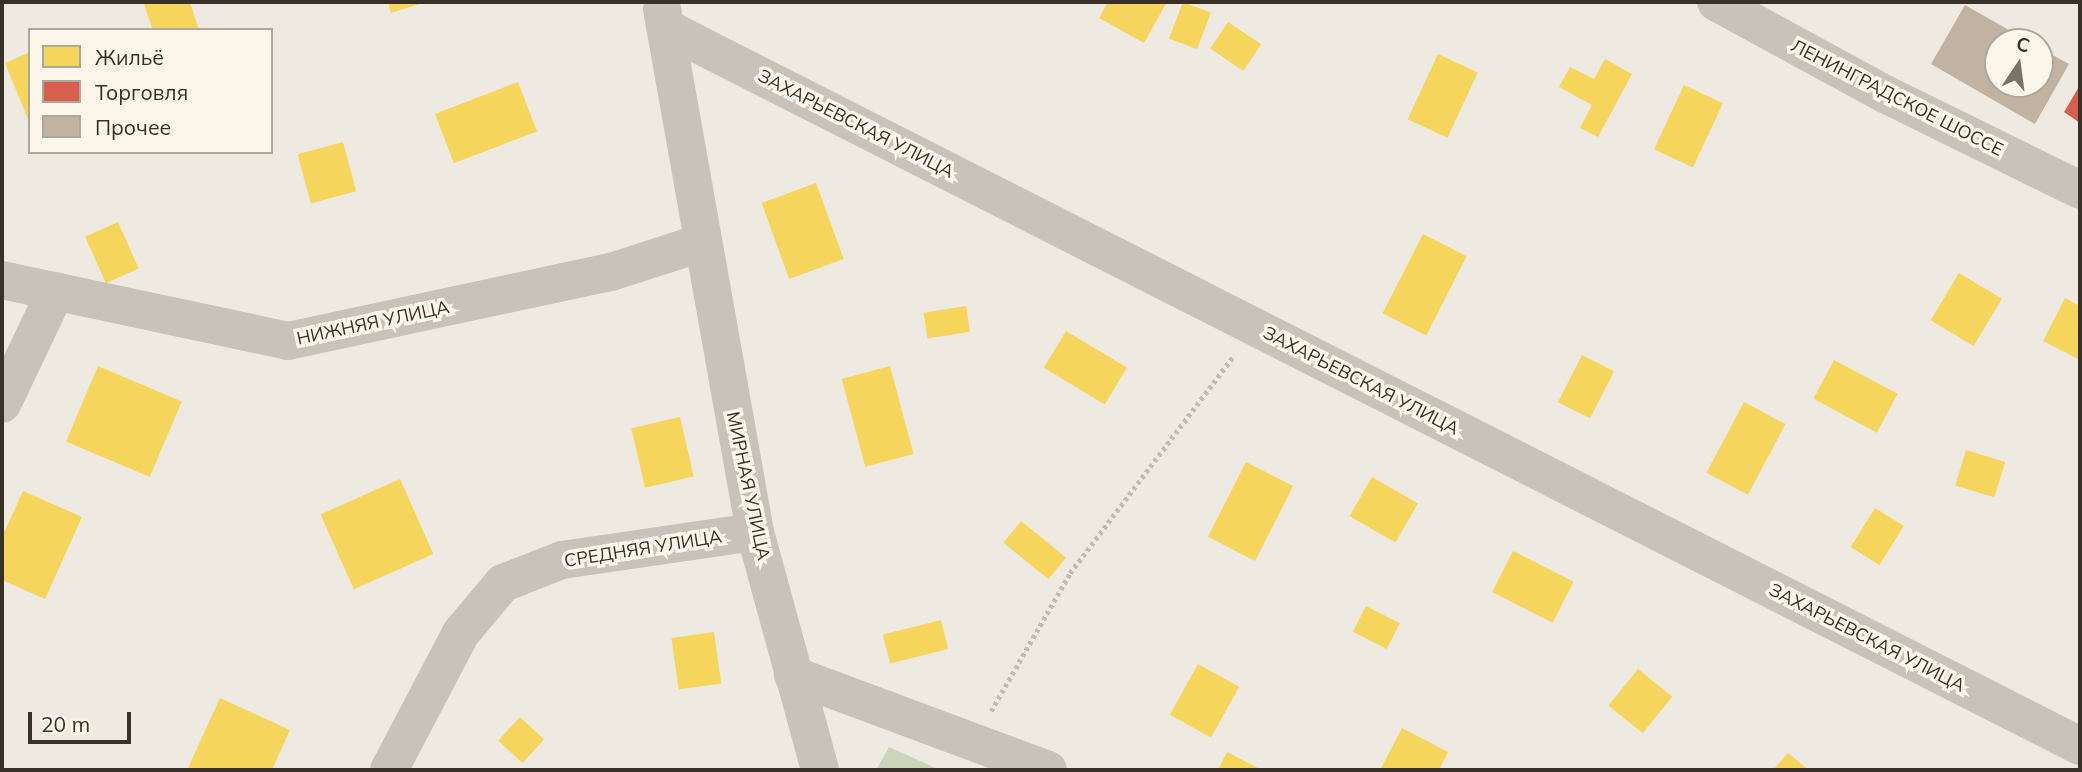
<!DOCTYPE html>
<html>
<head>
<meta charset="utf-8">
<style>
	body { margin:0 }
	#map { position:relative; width:2082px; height:772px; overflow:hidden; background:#eeeae1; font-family:Mulish,sans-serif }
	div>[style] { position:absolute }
	.green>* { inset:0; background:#cbd5ba }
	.homes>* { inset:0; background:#f6d55c; transform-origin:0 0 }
	.shops>* { inset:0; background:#d6604d }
	.building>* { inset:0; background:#c2b2a2 }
	.path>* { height:4.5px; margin-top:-2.25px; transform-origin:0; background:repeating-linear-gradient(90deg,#c0bbb3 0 3.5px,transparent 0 7px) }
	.street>* { height:38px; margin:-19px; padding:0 19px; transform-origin:19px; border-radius:19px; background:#c7c3bb }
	span { translate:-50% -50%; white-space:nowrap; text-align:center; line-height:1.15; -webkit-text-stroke:7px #fbf6e9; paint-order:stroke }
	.street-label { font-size:18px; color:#393128 }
	.frame { position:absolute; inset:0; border:4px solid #393128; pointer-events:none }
	.legend { position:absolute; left:28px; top:28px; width:245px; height:126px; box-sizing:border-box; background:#fbf6e9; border:2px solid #ada79c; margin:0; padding:9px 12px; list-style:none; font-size:21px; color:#393128 }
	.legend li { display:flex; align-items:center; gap:14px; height:35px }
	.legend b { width:35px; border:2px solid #ada79c }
	.north { position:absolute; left:1984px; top:28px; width:70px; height:70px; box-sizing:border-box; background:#fbf6e9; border:2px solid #ada79c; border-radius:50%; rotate:13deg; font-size:19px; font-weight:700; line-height:28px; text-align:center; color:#393128 }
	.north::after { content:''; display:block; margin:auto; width:24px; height:32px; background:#787269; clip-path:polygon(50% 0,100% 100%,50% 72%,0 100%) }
	.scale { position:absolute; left:28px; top:712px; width:103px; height:32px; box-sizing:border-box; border:4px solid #393128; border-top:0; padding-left:9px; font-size:21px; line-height:24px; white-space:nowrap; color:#393128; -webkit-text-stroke:5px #fbf6e9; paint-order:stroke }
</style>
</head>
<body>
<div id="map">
	<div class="green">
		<div style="clip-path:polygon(889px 747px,940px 770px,876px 770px)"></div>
	</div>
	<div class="homes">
		<div style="clip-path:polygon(143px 2px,190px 2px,199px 30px,153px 30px)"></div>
		<div style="clip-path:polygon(388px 2px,426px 2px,391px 13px)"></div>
		<div style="clip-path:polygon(1108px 2px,1167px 2px,1144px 43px,1099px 18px)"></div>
		<div style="left:1183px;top:2px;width:30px;height:39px;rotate:21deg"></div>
		<div style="left:1228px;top:22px;width:40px;height:32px;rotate:34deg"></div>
		<div style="clip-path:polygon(30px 52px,30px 124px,5px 63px)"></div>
		<div style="left:1438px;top:54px;width:44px;height:72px;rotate:25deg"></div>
		<div style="clip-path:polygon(1605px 59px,1632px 74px,1598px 137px,1580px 128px,1592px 105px,1559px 87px,1570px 67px,1594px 79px)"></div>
		<div style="left:518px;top:82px;width:53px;height:89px;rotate:69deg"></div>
		<div style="left:1684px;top:85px;width:43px;height:71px;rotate:25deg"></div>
		<div style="left:343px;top:142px;width:51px;height:47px;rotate:75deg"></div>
		<div style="left:816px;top:183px;width:81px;height:58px;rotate:70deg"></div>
		<div style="left:118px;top:222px;width:51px;height:36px;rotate:66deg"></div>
		<div style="left:1423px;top:234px;width:49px;height:89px;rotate:27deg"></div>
		<div style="left:1959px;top:273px;width:50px;height:55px;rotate:31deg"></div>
		<div style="clip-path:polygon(2065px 298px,2080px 306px,2080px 360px,2043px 341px)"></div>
		<div style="left:966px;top:306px;width:26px;height:43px;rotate:81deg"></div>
		<div style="left:1066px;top:331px;width:71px;height:43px;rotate:31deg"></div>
		<div style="left:1582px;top:355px;width:36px;height:53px;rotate:27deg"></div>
		<div style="left:1834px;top:360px;width:72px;height:44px;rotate:28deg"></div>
		<div style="left:98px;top:366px;width:91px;height:82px;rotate:23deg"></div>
		<div style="left:890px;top:366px;width:91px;height:50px;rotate:75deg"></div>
		<div style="left:1744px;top:402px;width:47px;height:80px;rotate:28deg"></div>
		<div style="left:680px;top:417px;width:61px;height:50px;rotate:77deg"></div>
		<div style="left:1966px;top:450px;width:41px;height:37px;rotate:17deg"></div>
		<div style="left:1246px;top:462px;width:53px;height:84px;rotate:27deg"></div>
		<div style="left:1372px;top:477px;width:53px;height:45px;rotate:30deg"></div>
		<div style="left:400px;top:479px;width:82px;height:87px;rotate:66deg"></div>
		<div style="clip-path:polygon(23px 491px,82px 517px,45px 599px,2px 580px,2px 537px)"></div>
		<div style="left:1875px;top:508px;width:34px;height:46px;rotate:32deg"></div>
		<div style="left:1021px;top:521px;width:58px;height:28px;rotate:39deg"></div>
		<div style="left:1513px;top:551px;width:68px;height:46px;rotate:27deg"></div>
		<div style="left:1366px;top:606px;width:38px;height:29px;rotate:27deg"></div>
		<div style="left:941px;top:620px;width:30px;height:60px;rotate:76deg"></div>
		<div style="left:714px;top:632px;width:52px;height:43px;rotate:82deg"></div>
		<div style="left:1198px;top:664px;width:47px;height:58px;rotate:29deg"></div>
		<div style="left:1638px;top:669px;width:44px;height:47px;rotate:39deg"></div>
		<div style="clip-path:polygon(220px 698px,290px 730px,272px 770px,187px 770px)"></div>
		<div style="left:520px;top:717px;width:33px;height:32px;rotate:43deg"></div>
		<div style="clip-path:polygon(1402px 728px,1448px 752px,1439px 770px,1380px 770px)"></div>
		<div style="clip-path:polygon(1227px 752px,1262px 770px,1218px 770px)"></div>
		<div style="clip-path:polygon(1788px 753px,1809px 770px,1773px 770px)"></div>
	</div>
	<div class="shops">
		<div style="clip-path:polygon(2080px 85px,2080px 123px,2064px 112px)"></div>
	</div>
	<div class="building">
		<div style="clip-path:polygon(1965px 5px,2030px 42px,1998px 42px,1998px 84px,2040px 84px,2040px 48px,2069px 64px,2035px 124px,1931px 64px)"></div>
	</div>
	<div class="path">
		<div style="left:991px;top:711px;width:159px;rotate:-60.2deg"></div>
		<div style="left:1070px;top:573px;width:273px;rotate:-53deg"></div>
	</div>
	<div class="street">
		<div style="left:1716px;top:2px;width:192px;rotate:28.6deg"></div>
		<div style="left:1885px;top:94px;width:217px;rotate:26.2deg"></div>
		<div style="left:662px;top:9px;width:531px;rotate:79.92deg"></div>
		<div style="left:755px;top:532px;width:247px;rotate:74.7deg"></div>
		<div style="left:666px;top:28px;width:1586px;rotate:26.92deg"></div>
		<div style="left:2px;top:280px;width:292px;rotate:12deg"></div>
		<div style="left:288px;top:341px;width:330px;rotate:-12.1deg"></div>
		<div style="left:611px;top:272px;width:95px;rotate:-17.9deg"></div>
		<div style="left:2px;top:404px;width:125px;rotate:-64.5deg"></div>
		<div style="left:793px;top:675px;width:272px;rotate:20.4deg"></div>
		<div style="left:389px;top:770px;width:155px;rotate:-62.3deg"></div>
		<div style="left:461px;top:633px;width:65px;rotate:-50deg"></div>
		<div style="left:503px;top:583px;width:63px;rotate:-21.3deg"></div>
		<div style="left:562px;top:560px;width:195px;rotate:-8.3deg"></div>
	</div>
	<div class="street-label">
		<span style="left:1897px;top:98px;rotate:27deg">ЛЕНИНГРАДСКОЕ ШОССЕ</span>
		<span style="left:856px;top:124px;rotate:27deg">ЗАХАРЬЕВСКАЯ УЛИЦА</span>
		<span style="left:373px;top:323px;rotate:-12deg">НИЖНЯЯ УЛИЦА</span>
		<span style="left:1361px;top:381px;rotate:27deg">ЗАХАРЬЕВСКАЯ УЛИЦА</span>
		<span style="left:748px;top:486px;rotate:78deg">МИРНАЯ УЛИЦА</span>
		<span style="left:643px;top:549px;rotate:-9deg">СРЕДНЯЯ УЛИЦА</span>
		<span style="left:1867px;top:638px;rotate:27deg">ЗАХАРЬЕВСКАЯ УЛИЦА</span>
	</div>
	<div class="frame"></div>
	<ul class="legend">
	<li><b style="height:19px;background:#f6d55c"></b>Жильё</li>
	<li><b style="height:19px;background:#d6604d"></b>Торговля</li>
	<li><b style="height:19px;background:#c2b2a2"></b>Прочее</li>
	</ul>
	<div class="north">С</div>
	<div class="scale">20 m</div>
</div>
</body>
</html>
